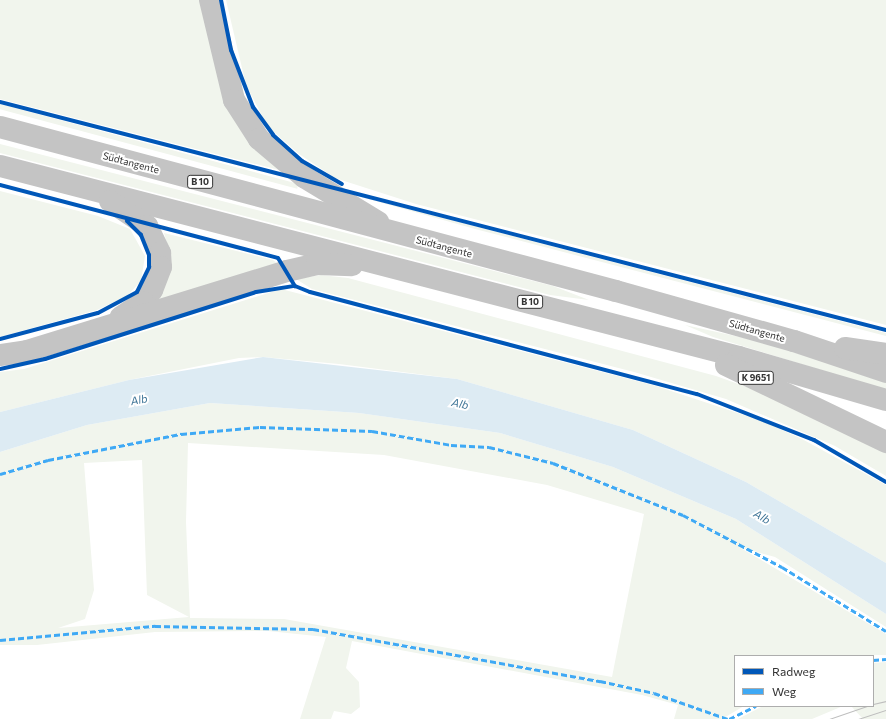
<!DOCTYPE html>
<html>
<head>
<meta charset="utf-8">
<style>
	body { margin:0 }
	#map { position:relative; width:886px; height:719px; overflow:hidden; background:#fff; font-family:Commissioner,sans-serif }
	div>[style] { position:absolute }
	.green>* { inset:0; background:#f1f5ed; transform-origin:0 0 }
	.water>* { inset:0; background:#ddebf3 }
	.highway>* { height:22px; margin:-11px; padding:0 11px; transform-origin:11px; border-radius:11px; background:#c4c4c4 }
	.tram>* { height:1px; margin:-0.5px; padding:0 0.5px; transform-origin:0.5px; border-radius:0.5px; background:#bebebe }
	.quiet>* { height:3px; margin-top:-1.5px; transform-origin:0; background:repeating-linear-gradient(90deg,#3fa9f5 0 6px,transparent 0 9px) }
	.cycleway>* { height:4px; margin:-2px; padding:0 2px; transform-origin:2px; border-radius:2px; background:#0057b8 }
	span { translate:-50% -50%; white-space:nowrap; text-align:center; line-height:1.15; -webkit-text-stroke:4px #fff; paint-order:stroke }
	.shield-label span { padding:1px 3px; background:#fff; border:1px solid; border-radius:3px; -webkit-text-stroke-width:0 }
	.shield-label { font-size:9px; color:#333; font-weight:700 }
	.street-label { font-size:10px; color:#333 }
	.water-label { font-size:11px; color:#3f7597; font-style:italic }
	.legend { position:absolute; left:734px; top:655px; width:140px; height:52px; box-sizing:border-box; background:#fff; border:1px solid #adadad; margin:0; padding:5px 7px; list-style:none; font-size:12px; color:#333 }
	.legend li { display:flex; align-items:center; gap:8px; height:20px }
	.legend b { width:20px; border:1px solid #adadad }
</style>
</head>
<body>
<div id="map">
	<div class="green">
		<div style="clip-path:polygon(0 0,202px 0,210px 43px,283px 171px,0 99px)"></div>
		<div style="clip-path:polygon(226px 0,886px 0,886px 325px,416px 204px,335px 178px,299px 154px,268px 127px,246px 85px)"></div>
		<div style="left:0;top:104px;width:309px;height:5px;rotate:15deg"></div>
		<div style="clip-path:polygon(0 144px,553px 286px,589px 300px,550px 295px,0 153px)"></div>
		<div style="clip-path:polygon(0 191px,98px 216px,130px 229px,145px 256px,141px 281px,127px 296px,97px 310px,0 337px)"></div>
		<div style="clip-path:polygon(347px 193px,886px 333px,886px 336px,475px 229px)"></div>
		<div style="clip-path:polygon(164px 233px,273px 260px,278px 264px,158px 301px,168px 247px)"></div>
		<div style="clip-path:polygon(321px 275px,348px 278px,716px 376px,766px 394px,872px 444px,886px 453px,886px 476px,835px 446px,726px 399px,634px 372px,312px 289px,296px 279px)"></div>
		<div style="clip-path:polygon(281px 289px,656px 386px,762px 421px,802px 439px,886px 485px,886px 563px,746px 482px,633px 430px,457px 379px,339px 364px,263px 357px,239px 358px,129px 380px,0 412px,0 372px,24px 369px)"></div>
		<div style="clip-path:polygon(685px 325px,758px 341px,886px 381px,886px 390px,713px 337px)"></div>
		<div style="clip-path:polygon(evenodd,210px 403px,359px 413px,500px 433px,613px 467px,736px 519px,886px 614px,886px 627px,775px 557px,739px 547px,886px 634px,886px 655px,735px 656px,735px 706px,744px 706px,722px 719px,674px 719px,678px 705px,642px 695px,352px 641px,346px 668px,359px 682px,360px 707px,351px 714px,334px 711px,331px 719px,300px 719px,326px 637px,268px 631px,155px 632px,37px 645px,0 645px,0 452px,87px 425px,210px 403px,188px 443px,384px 455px,547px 485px,644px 514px,612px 677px,284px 619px,190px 618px,186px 522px,188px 443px,210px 403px,142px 460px,147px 595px,189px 617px,58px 628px,85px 619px,94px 590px,84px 463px,142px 460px)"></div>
		<div style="clip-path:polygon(886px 662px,886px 719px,863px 719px,851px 706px,873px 706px,873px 663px)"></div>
		<div style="clip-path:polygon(763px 706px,843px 706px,812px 719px,738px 719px)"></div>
	</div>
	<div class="water">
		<div style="clip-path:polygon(263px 357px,457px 379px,633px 430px,746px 482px,886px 563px,886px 614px,736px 519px,613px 467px,500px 433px,359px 413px,210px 403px,87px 425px,0 452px,0 412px,129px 380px)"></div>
	</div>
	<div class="highway">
		<div style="left:210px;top:0;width:103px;rotate:76.5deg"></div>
		<div style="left:234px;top:100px;width:46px;rotate:57.3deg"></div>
		<div style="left:259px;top:139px;width:59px;rotate:40.2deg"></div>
		<div style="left:304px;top:177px;width:87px;rotate:31.3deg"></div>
		<div style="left:0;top:127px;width:637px;rotate:14.91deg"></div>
		<div style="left:616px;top:291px;width:185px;rotate:15.7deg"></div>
		<div style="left:794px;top:341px;width:97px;rotate:18.6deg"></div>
		<div style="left:0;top:166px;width:763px;rotate:14.49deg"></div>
		<div style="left:739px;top:357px;width:153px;rotate:16.3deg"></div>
		<div style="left:110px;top:201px;width:45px;rotate:34deg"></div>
		<div style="left:147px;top:226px;width:30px;rotate:64deg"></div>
		<div style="left:160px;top:253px;width:14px;rotate:86deg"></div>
		<div style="left:161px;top:267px;width:25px;rotate:111deg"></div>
		<div style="left:152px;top:290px;width:15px;rotate:127deg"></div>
		<div style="left:143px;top:302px;width:27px;rotate:146deg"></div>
		<div style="left:845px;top:348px;width:41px;rotate:8.3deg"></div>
		<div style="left:0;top:355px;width:27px;rotate:-8deg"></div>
		<div style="left:27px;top:351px;width:272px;rotate:-17.1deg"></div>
		<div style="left:287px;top:271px;width:31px;rotate:-13deg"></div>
		<div style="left:317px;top:264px;width:35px;rotate:2deg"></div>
		<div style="left:726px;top:365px;width:178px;rotate:25.7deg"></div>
	</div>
	<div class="tram">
		<div style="left:873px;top:704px;width:13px;rotate:-13deg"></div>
		<div style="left:829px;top:719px;width:40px;rotate:-18.9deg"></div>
		<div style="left:858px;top:719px;width:29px;rotate:-18deg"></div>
	</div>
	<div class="quiet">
		<div style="left:0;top:474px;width:50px;rotate:-16.3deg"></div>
		<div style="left:48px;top:460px;width:136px;rotate:-11.1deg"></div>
		<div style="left:181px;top:434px;width:79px;rotate:-5.1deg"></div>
		<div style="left:260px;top:427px;width:112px;rotate:2deg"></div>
		<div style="left:372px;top:431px;width:80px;rotate:10deg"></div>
		<div style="left:451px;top:445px;width:38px;rotate:3deg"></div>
		<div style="left:489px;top:447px;width:66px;rotate:14deg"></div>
		<div style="left:553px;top:463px;width:140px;rotate:21.8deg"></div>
		<div style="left:683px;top:515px;width:112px;rotate:27.7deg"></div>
		<div style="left:782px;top:567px;width:122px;rotate:31.6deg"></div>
		<div style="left:0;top:640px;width:156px;rotate:-5.2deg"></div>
		<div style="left:155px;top:626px;width:158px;rotate:1.1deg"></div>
		<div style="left:313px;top:629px;width:292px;rotate:10.3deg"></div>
		<div style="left:600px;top:681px;width:55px;rotate:12.5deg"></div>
		<div style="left:654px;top:693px;width:78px;rotate:19.4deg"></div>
		<div style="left:873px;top:660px;width:13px;rotate:-4deg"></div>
		<div style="left:729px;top:719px;width:30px;rotate:-26deg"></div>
	</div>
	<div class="cycleway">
		<div style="left:221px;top:0;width:51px;rotate:78.7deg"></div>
		<div style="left:231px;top:50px;width:61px;rotate:68.9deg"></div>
		<div style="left:253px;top:107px;width:34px;rotate:54deg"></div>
		<div style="left:273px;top:135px;width:39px;rotate:42deg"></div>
		<div style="left:302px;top:161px;width:46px;rotate:29.9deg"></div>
		<div style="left:0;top:102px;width:915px;rotate:14.43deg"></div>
		<div style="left:0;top:185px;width:287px;rotate:14.7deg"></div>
		<div style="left:278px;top:258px;width:33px;rotate:59deg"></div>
		<div style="left:295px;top:286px;width:16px;rotate:22deg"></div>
		<div style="left:310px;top:292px;width:400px;rotate:14.8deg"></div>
		<div style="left:697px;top:394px;width:126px;rotate:21.5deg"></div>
		<div style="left:814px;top:440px;width:83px;rotate:30.3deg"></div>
		<div style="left:0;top:339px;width:101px;rotate:-14.9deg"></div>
		<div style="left:98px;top:313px;width:44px;rotate:-28.3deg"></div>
		<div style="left:137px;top:292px;width:28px;rotate:-64deg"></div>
		<div style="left:149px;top:267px;width:12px;rotate:-90deg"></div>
		<div style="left:149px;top:255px;width:22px;rotate:-112deg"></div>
		<div style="left:141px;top:235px;width:20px;rotate:-135deg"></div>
		<div style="left:0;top:369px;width:46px;rotate:-12.5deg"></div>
		<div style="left:45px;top:359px;width:221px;rotate:-17.6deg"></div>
		<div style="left:256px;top:292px;width:39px;rotate:-9deg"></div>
	</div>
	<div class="shield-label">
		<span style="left:200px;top:182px">B 10</span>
		<span style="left:530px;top:302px">B 10</span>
		<span style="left:756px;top:378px">K 9651</span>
	</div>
	<div class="street-label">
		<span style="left:131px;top:163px;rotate:15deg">Südtangente</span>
		<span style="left:444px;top:247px;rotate:15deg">Südtangente</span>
		<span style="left:757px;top:331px;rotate:16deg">Südtangente</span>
	</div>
	<div class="water-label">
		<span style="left:139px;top:400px;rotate:-12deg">Alb</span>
		<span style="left:460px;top:404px;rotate:12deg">Alb</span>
		<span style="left:762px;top:517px;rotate:30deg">Alb</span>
	</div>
	<ul class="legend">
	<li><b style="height:5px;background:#0057b8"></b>Radweg</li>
	<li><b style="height:5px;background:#3fa9f5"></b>Weg</li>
	</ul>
</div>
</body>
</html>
